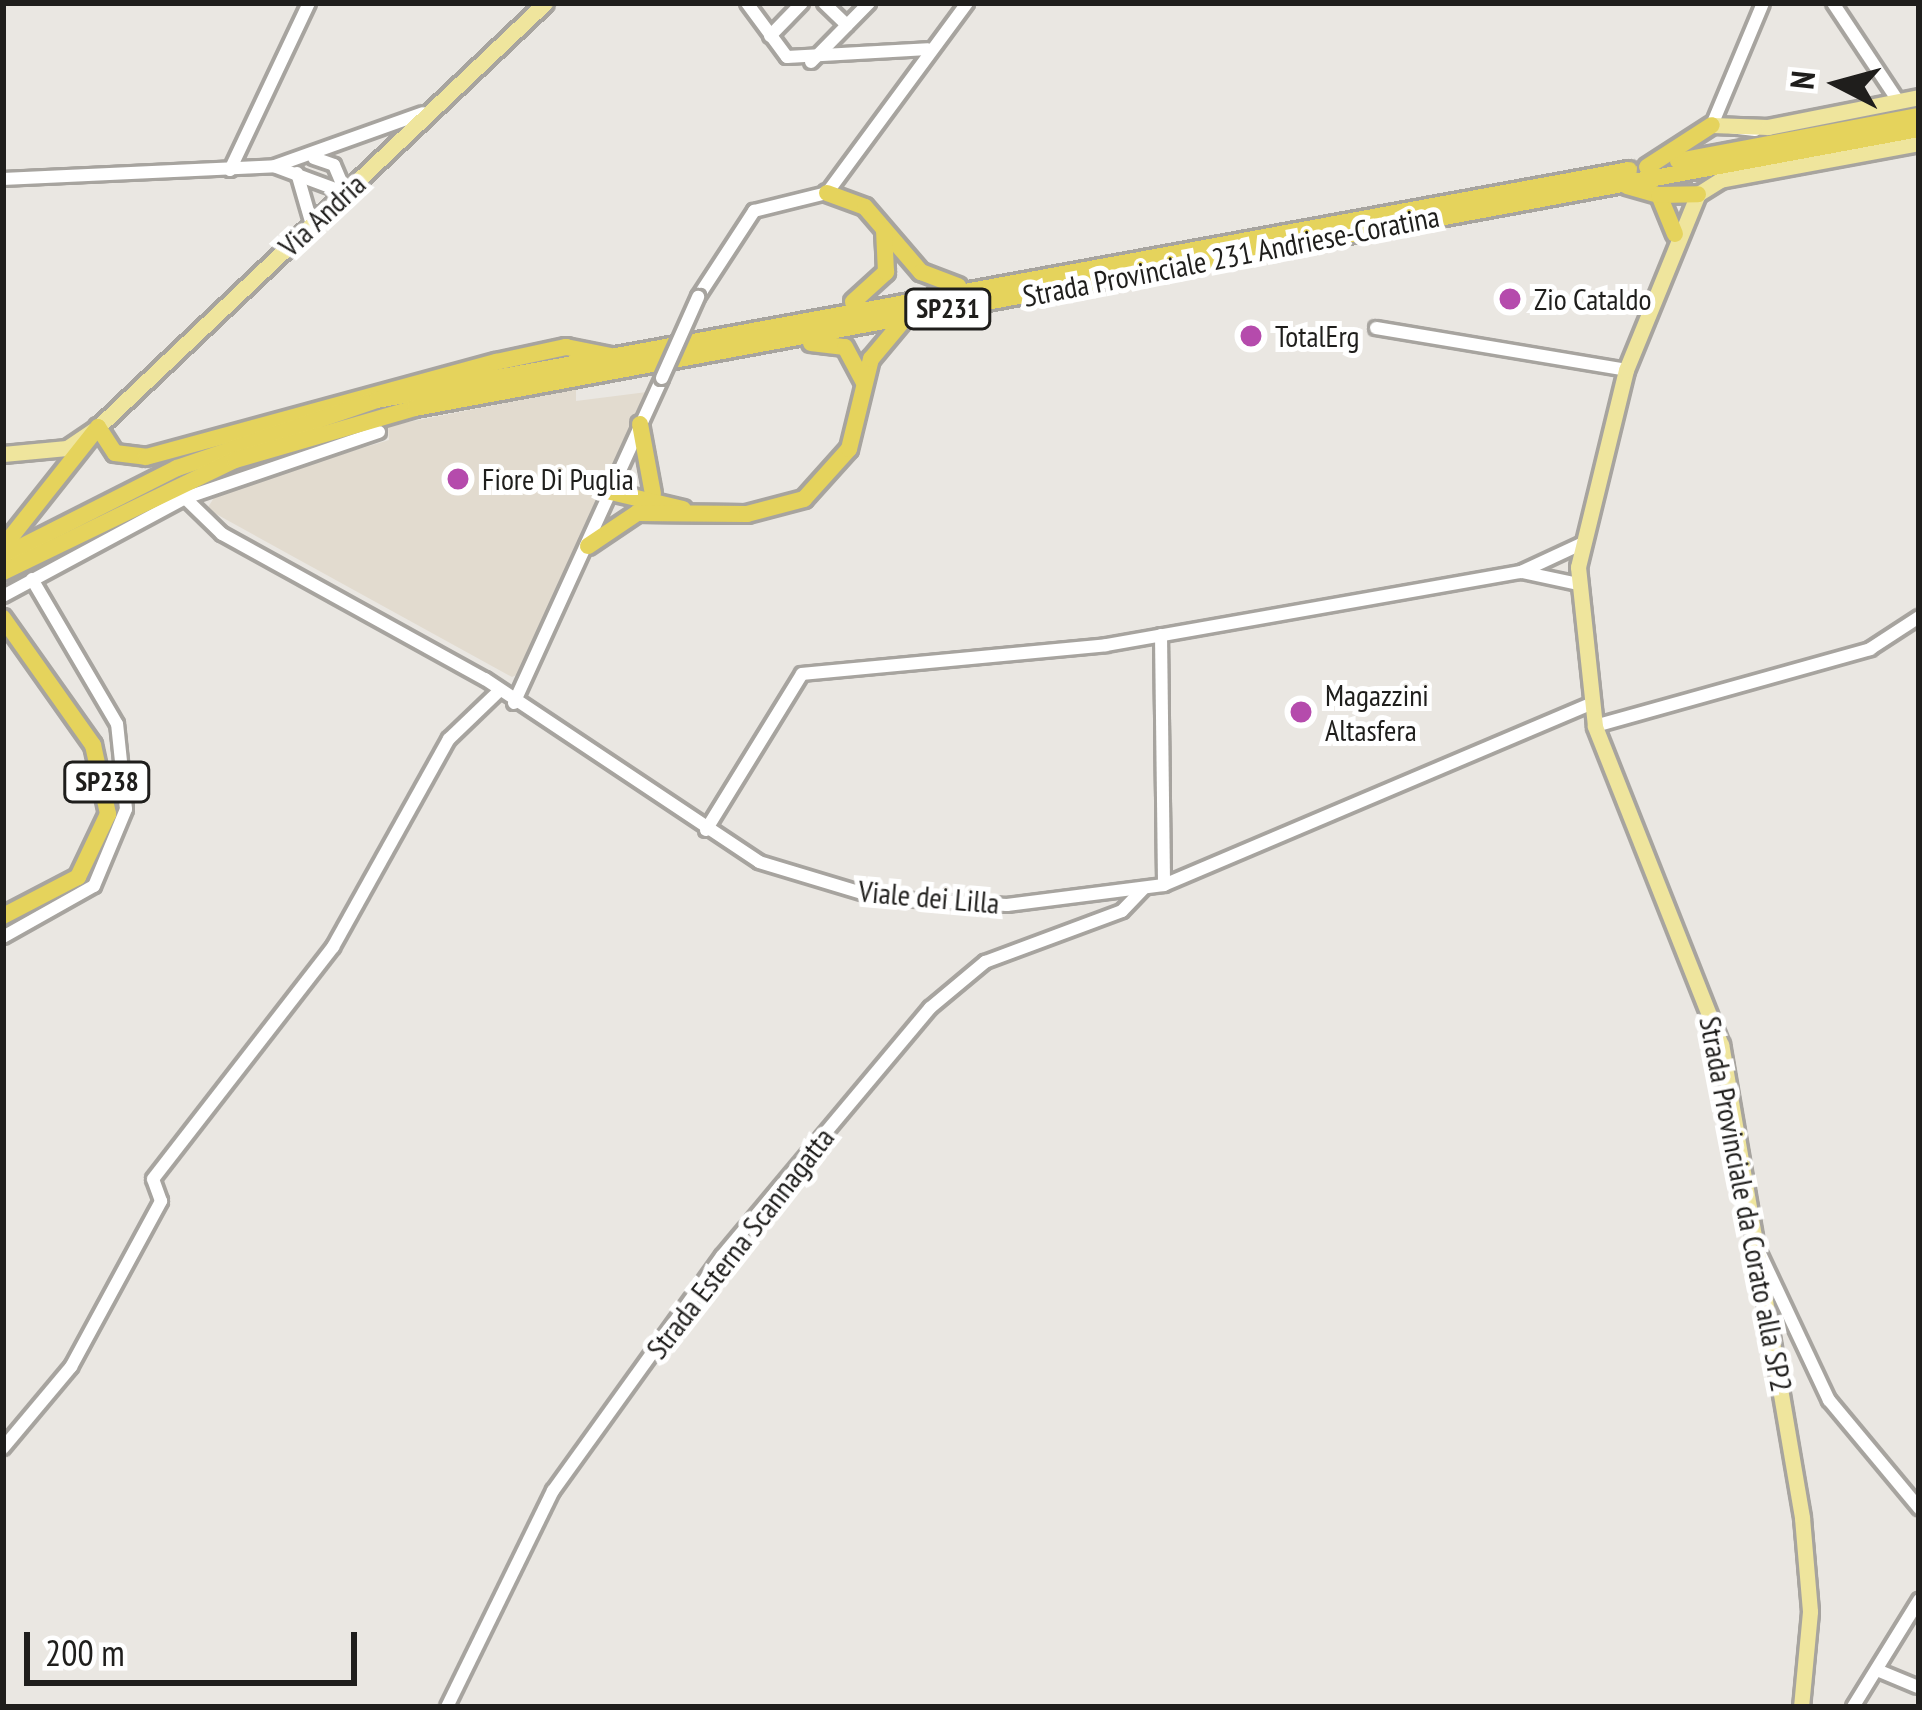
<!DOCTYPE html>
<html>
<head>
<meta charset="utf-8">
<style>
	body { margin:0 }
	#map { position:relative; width:1922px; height:1710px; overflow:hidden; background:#eae7e2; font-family:"PT Sans Narrow",sans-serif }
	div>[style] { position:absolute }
	.built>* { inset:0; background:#e2dbcf }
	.roads { filter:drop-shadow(3px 0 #a7a49f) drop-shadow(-3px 0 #a7a49f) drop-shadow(0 3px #a7a49f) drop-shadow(0 -3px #a7a49f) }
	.minor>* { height:12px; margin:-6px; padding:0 6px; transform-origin:6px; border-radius:6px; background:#fff }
	.major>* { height:15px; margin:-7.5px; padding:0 7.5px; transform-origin:7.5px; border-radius:7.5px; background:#efe59d }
	.highway>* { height:16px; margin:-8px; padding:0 8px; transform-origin:8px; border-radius:8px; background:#e5d35c }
	.bridges { filter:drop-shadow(3px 0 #a7a49f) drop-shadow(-3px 0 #a7a49f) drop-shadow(0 3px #a7a49f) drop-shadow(0 -3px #a7a49f) }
	.minor-bridge>* { height:12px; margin:-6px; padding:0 6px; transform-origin:6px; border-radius:6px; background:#fff }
	.dots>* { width:33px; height:33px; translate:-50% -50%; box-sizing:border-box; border:6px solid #fff; border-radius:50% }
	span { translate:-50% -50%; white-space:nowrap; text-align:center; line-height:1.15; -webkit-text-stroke:10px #fff; paint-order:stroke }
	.shield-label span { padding:3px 9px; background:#fff; border:3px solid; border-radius:9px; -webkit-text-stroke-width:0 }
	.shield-label { font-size:27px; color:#1f1e1c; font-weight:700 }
	.street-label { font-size:30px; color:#1f1e1c }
	.poi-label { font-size:30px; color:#1f1e1c }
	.left { translate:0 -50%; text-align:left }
	.frame { position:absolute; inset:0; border:6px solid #1f1e1c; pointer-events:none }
	.north { position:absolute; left:1778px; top:24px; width:120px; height:120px; -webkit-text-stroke:9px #fff; paint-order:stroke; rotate:276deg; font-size:33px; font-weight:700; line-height:48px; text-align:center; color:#1f1e1c }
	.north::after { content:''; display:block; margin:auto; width:42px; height:54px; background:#1f1e1c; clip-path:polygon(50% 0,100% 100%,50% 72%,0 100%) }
	.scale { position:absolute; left:24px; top:1632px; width:333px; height:54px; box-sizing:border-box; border:6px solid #1f1e1c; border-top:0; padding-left:15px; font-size:36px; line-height:42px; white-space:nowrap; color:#1f1e1c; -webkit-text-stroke:9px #fff; paint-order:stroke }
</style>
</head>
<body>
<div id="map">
	<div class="built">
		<div style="clip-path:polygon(576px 389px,576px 401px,647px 392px,525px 671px,512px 677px,207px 509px,218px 491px,389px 440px,388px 426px)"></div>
	</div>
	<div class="roads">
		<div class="minor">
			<div style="left:747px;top:3px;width:67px;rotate:53.5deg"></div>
			<div style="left:787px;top:57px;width:141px;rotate:-3.2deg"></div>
			<div style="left:824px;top:3px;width:32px;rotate:44deg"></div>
			<div style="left:1833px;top:3px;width:118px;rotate:56.4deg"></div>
			<div style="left:770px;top:36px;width:46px;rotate:-45.9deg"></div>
			<div style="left:811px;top:62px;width:83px;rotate:-45.5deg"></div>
			<div style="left:1755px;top:130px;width:43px;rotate:-173.4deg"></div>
			<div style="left:1712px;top:125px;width:132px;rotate:-67.3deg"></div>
			<div style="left:314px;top:158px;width:21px;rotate:19deg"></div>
			<div style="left:334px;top:165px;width:30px;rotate:67deg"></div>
			<div style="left:276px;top:167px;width:75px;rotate:20.4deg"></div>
			<div style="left:230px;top:170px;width:185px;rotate:-64.7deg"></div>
			<div style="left:297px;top:173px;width:54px;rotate:73.9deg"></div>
			<div style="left:3px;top:179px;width:272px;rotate:-2.7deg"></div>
			<div style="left:275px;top:166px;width:157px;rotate:-19.7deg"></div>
			<div style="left:698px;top:297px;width:103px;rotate:-56.9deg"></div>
			<div style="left:754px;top:211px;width:75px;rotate:-13.9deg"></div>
			<div style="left:827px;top:193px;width:236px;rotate:-53.6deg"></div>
			<div style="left:1376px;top:328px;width:254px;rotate:9.5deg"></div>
			<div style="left:185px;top:498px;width:52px;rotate:44.2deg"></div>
			<div style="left:222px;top:534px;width:300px;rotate:28.9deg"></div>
			<div style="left:485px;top:679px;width:329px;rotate:33.7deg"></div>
			<div style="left:759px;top:862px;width:124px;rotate:16.8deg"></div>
			<div style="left:878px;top:898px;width:129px;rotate:3.1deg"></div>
			<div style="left:1007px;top:905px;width:158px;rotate:-7.3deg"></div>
			<div style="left:1164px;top:885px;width:463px;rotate:-23deg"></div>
			<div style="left:1522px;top:572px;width:57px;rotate:12.1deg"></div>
			<div style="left:3px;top:596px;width:207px;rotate:-28.3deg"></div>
			<div style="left:185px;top:498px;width:205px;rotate:-18.8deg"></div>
			<div style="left:1161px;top:635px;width:250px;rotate:89.3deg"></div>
			<div style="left:514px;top:703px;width:357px;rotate:-65.5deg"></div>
			<div style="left:1595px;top:726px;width:286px;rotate:-15.6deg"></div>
			<div style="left:1870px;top:649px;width:59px;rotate:-33.1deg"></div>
			<div style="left:706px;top:830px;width:183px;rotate:-58.4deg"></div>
			<div style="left:802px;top:674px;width:305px;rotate:-5.4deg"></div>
			<div style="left:1106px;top:645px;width:421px;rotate:-10deg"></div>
			<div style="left:1521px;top:572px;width:66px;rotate:-25deg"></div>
			<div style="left:3px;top:937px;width:104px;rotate:-29.3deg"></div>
			<div style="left:94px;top:886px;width:83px;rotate:-67.4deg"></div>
			<div style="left:126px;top:809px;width:85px;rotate:-96deg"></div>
			<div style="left:117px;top:724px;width:168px;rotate:-120.4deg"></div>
			<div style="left:1755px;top:1243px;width:174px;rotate:64.8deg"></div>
			<div style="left:1829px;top:1400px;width:141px;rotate:50.2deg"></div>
			<div style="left:3px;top:1448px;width:106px;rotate:-50deg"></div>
			<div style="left:71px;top:1367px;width:189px;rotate:-61.5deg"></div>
			<div style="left:161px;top:1201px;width:23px;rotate:-110deg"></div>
			<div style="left:153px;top:1179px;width:294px;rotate:-52.2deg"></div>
			<div style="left:333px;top:947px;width:238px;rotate:-60.9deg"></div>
			<div style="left:449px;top:739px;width:68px;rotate:-43.8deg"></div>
			<div style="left:1877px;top:1670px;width:44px;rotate:22.5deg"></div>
			<div style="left:447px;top:1707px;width:241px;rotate:-63.9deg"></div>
			<div style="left:553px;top:1491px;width:289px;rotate:-54.3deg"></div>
			<div style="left:722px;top:1256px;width:324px;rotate:-50deg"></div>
			<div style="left:930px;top:1008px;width:72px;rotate:-39.9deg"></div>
			<div style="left:985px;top:962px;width:146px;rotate:-20.4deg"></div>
			<div style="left:1122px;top:911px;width:30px;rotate:-46deg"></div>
			<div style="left:1853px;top:1707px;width:126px;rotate:-58.3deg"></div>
		</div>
		<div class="major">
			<div style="left:1712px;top:125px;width:56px;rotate:2deg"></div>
			<div style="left:1768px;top:127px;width:154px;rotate:-11.2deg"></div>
			<div style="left:3px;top:454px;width:64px;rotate:-5.4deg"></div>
			<div style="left:67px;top:448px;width:37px;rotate:-34deg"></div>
			<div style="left:98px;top:427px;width:616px;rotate:-43.49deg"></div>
			<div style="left:1801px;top:1707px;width:96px;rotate:-84.6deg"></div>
			<div style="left:1810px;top:1611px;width:94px;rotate:-94.9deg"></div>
			<div style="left:1802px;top:1517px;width:479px;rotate:-99.7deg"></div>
			<div style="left:1721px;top:1045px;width:343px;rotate:-111.6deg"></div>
			<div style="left:1595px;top:726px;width:160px;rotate:-96.1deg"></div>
			<div style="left:1578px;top:567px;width:203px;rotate:-76.3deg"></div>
			<div style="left:1626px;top:370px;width:190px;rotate:-67.8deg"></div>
			<div style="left:1698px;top:194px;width:26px;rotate:-32deg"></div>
			<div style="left:1720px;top:180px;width:202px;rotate:-10.5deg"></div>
		</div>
		<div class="highway">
			<div style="left:1678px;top:161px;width:245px;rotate:-10.6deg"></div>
			<div style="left:1647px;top:167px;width:77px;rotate:-32.9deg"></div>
			<div style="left:1627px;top:186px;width:33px;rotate:16deg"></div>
			<div style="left:1659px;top:195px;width:42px;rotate:67.7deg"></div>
			<div style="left:827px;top:193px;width:40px;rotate:20.2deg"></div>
			<div style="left:865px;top:207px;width:86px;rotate:49.3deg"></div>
			<div style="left:921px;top:272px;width:40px;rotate:21deg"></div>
			<div style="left:1659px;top:195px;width:39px;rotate:-1deg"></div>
			<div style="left:853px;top:302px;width:45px;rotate:-42.3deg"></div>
			<div style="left:886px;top:272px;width:42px;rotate:-92.7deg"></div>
			<div style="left:811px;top:343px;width:34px;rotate:7deg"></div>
			<div style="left:845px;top:347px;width:40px;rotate:62deg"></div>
			<div style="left:640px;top:424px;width:71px;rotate:79.5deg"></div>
			<div style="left:611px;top:492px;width:74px;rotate:13.3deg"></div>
			<div style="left:588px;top:546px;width:59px;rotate:-34deg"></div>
			<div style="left:637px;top:513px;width:110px;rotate:0.5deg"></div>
			<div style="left:747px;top:514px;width:59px;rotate:-14.7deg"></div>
			<div style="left:804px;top:499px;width:67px;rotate:-48deg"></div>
			<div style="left:849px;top:449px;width:93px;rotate:-76.3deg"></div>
			<div style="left:871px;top:359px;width:56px;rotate:-50.1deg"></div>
			<div style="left:3px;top:547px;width:153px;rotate:-51.6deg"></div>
			<div style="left:98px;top:427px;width:31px;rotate:57deg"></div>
			<div style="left:115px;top:453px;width:31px;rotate:7deg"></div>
			<div style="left:146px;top:457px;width:363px;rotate:-15.2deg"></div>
			<div style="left:496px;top:362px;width:72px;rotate:-12.1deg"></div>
			<div style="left:566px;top:347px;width:51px;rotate:11.3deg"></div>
			<div style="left:3px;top:556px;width:195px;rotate:-26.8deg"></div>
			<div style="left:177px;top:468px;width:211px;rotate:-18.8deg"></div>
			<div style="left:377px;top:400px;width:1273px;rotate:-10.41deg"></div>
			<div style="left:3px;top:572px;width:258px;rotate:-25.8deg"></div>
			<div style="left:235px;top:460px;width:187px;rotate:-16.1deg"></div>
			<div style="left:415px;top:408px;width:1530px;rotate:-10.51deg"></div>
			<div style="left:3px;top:618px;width:156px;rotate:54.7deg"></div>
			<div style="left:93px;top:745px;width:71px;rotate:77.7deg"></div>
			<div style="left:108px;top:814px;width:70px;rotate:115.5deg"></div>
			<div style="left:78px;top:877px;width:85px;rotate:152.5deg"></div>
		</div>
	</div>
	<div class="bridges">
		<div class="minor-bridge">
			<div style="left:662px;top:378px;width:89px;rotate:-66deg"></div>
		</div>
	</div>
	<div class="dots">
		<div style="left:1510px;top:299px;background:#b54bac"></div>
		<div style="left:1251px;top:336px;background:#b54bac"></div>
		<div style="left:458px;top:479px;background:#b54bac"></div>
		<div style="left:1301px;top:712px;background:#b54bac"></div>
	</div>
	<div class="shield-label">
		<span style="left:948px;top:309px">SP231</span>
		<span style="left:107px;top:782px">SP238</span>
	</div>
	<div class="street-label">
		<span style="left:322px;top:215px;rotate:-43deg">Via Andria</span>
		<span style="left:1231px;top:256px;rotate:-11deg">Strada Provinciale 231 Andriese-Coratina</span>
		<span style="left:929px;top:897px;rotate:5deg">Viale dei Lilla</span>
		<span style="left:1746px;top:1204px;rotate:79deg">Strada Provinciale da Corato alla SP2</span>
		<span style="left:740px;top:1243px;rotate:-52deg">Strada Esterna Scannagatta</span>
	</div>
	<div class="poi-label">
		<span class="left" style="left:1534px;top:299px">Zio Cataldo</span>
		<span class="left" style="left:1275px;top:336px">TotalErg</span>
		<span class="left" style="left:482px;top:479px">Fiore Di Puglia</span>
		<span class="left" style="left:1325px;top:712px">Magazzini<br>Altasfera</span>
	</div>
	<div class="frame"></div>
	<div class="north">N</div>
	<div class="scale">200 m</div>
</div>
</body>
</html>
